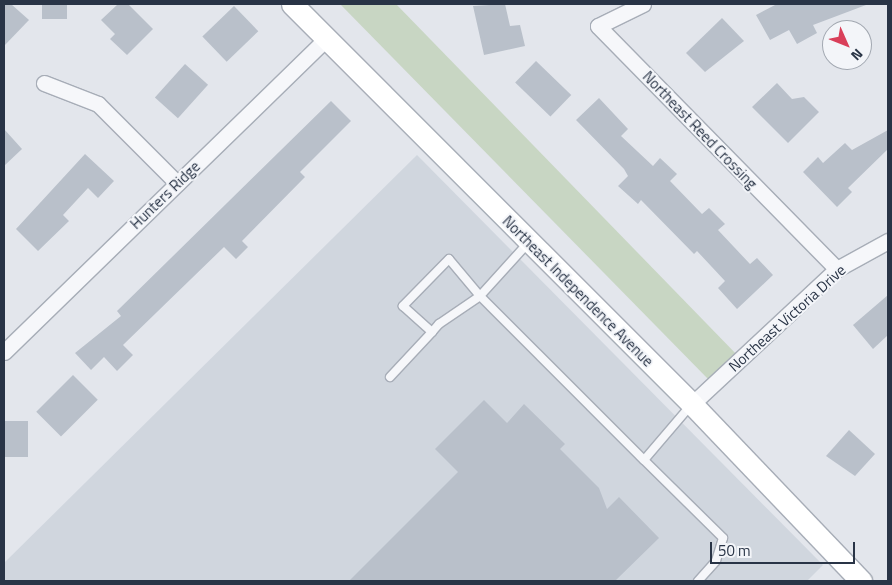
<!DOCTYPE html>
<html>
<head>
<meta charset="utf-8">
<style>
	body { margin:0 }
	#map { position:relative; width:892px; height:585px; overflow:hidden; background:#e3e6ec; font-family:"Titillium Web",sans-serif }
	div>[style] { position:absolute }
	.built>* { inset:0; background:#d0d6de }
	.green>* { inset:0; background:#c8d6c3 }
	.building>* { inset:0; background:#b9c0ca; transform-origin:0 0 }
	.roads { filter:drop-shadow(1px 0 #a7adb7) drop-shadow(-1px 0 #a7adb7) drop-shadow(0 1px #a7adb7) drop-shadow(0 -1px #a7adb7) }
	.lane>* { height:8px; margin:-4px; padding:0 4px; transform-origin:4px; border-radius:4px; background:#f6f7fa }
	.street>* { height:15px; margin:-7.5px; padding:0 7.5px; transform-origin:7.5px; border-radius:7.5px; background:#f6f7fa }
	.secondary>* { height:21px; margin:-10.5px; padding:0 10.5px; transform-origin:10.5px; border-radius:10.5px; background:#fff }
	span { translate:-50% -50%; white-space:nowrap; text-align:center; line-height:1.15; -webkit-text-stroke:4px #f3f5f9; paint-order:stroke }
	.street-label { font-size:15px; color:#293446 }
	.frame { position:absolute; inset:0; border:5px solid #293446; pointer-events:none }
	.north { position:absolute; left:822px; top:20px; width:50px; height:50px; box-sizing:border-box; background:#f3f5f9; border:1px solid #a2a8b1; border-radius:50%; rotate:134deg; font-size:14px; font-weight:700; line-height:20px; text-align:center; color:#293446 }
	.north::after { content:''; display:block; margin:auto; width:18px; height:22px; background:#d93f5a; clip-path:polygon(50% 0,100% 100%,50% 72%,0 100%) }
	.scale { position:absolute; left:710px; top:542px; width:145px; height:22px; box-sizing:border-box; border:2px solid #293446; border-top:0; padding-left:6px; font-size:15px; line-height:18px; white-space:nowrap; color:#293446; -webkit-text-stroke:4px #f3f5f9; paint-order:stroke }
</style>
</head>
<body>
<div id="map">
	<div class="built">
		<div style="clip-path:polygon(417px 155px,823px 565px,807px 581px,4px 581px,4px 563px)"></div>
	</div>
	<div class="green">
		<div style="clip-path:polygon(340px 4px,396px 4px,741px 359px,709px 380px)"></div>
	</div>
	<div class="building">
		<div style="clip-path:polygon(4px 4px,11px 4px,29px 20px,4px 46px)"></div>
		<div style="left:42px;top:4px;width:25px;height:15px"></div>
		<div style="clip-path:polygon(118px 4px,128px 4px,153px 29px,127px 55px,110px 39px,115px 34px,101px 20px)"></div>
		<div style="clip-path:polygon(505px 4px,510px 26px,520px 25px,525px 46px,484px 55px,473px 6px)"></div>
		<div style="clip-path:polygon(777px 4px,866px 4px,866px 5px,813px 25px,817px 33px,797px 44px,789px 30px,770px 40px,756px 15px)"></div>
		<div style="left:234px;top:6px;width:35px;height:44px;rotate:46deg"></div>
		<div style="clip-path:polygon(722px 18px,744px 41px,705px 72px,686px 53px)"></div>
		<div style="left:536px;top:61px;width:49px;height:30px;rotate:44deg"></div>
		<div style="left:185px;top:64px;width:31px;height:45px;rotate:42deg"></div>
		<div style="clip-path:polygon(777px 83px,792px 99px,804px 97px,819px 112px,788px 143px,752px 107px)"></div>
		<div style="clip-path:polygon(599px 98px,628px 129px,621px 136px,653px 166px,660px 158px,677px 174px,670px 181px,702px 214px,709px 208px,725px 224px,718px 230px,750px 264px,757px 258px,773px 275px,737px 309px,718px 288px,725px 281px,697px 251px,694px 254px,641px 200px,638px 204px,618px 186px,628px 176px,624px 169px,576px 120px)"></div>
		<div style="clip-path:polygon(331px 101px,351px 121px,300px 172px,305px 177px,242px 241px,248px 247px,236px 259px,224px 247px,123px 345px,133px 355px,117px 371px,104px 357px,91px 370px,75px 353px,121px 316px,117px 311px)"></div>
		<div style="clip-path:polygon(4px 129px,22px 149px,4px 166px)"></div>
		<div style="clip-path:polygon(888px 130px,888px 149px,848px 188px,852px 192px,837px 207px,803px 172px,818px 157px,823px 163px,845px 143px,852px 150px)"></div>
		<div style="clip-path:polygon(85px 154px,114px 181px,98px 198px,88px 188px,63px 215px,69px 221px,38px 251px,16px 229px)"></div>
		<div style="clip-path:polygon(888px 295px,888px 335px,873px 349px,853px 325px)"></div>
		<div style="left:73px;top:375px;width:35px;height:52px;rotate:45deg"></div>
		<div style="clip-path:polygon(484px 400px,507px 423px,524px 404px,565px 444px,560px 449px,599px 488px,607px 509px,619px 497px,659px 538px,615px 581px,349px 581px,458px 472px,435px 449px)"></div>
		<div style="left:4px;top:421px;width:24px;height:36px"></div>
		<div style="clip-path:polygon(849px 430px,875px 454px,855px 476px,826px 456px)"></div>
	</div>
	<div class="roads">
		<div class="lane">
			<div style="left:528px;top:243px;width:72px;rotate:132.2deg"></div>
			<div style="left:480px;top:296px;width:232px;rotate:45deg"></div>
			<div style="left:390px;top:377px;width:62px;rotate:-47deg"></div>
			<div style="left:432px;top:332px;width:11px;rotate:-49deg"></div>
			<div style="left:439px;top:324px;width:50px;rotate:-34.3deg"></div>
			<div style="left:480px;top:296px;width:48px;rotate:-130deg"></div>
			<div style="left:449px;top:259px;width:66px;rotate:134.4deg"></div>
			<div style="left:403px;top:306px;width:39px;rotate:42deg"></div>
			<div style="left:691px;top:405px;width:72px;rotate:130.5deg"></div>
			<div style="left:644px;top:460px;width:111px;rotate:44.6deg"></div>
			<div style="left:723px;top:538px;width:24px;rotate:107deg"></div>
			<div style="left:716px;top:561px;width:27px;rotate:132deg"></div>
		</div>
		<div class="street">
			<div style="left:643px;top:4px;width:50px;rotate:153.9deg"></div>
			<div style="left:598px;top:26px;width:341px;rotate:45.5deg"></div>
			<div style="left:44px;top:83px;width:58px;rotate:21.3deg"></div>
			<div style="left:98px;top:104px;width:112px;rotate:45deg"></div>
			<div style="left:4px;top:352px;width:449px;rotate:-44.2deg"></div>
			<div style="left:692px;top:404px;width:198px;rotate:-43deg"></div>
			<div style="left:837px;top:269px;width:58px;rotate:-28.8deg"></div>
		</div>
		<div class="secondary">
			<div style="left:292px;top:4px;width:566px;rotate:45deg"></div>
			<div style="left:692px;top:404px;width:245px;rotate:46.3deg"></div>
		</div>
	</div>
	<div class="street-label">
		<span style="left:700px;top:130px;rotate:46deg">Northeast Reed Crossing</span>
		<span style="left:165px;top:195px;rotate:-44deg">Hunters Ridge</span>
		<span style="left:578px;top:291px;rotate:45deg">Northeast Independence Avenue</span>
		<span style="left:787px;top:318px;rotate:-42deg">Northeast Victoria Drive</span>
	</div>
	<div class="frame"></div>
	<div class="north">N</div>
	<div class="scale">50 m</div>
</div>
</body>
</html>
